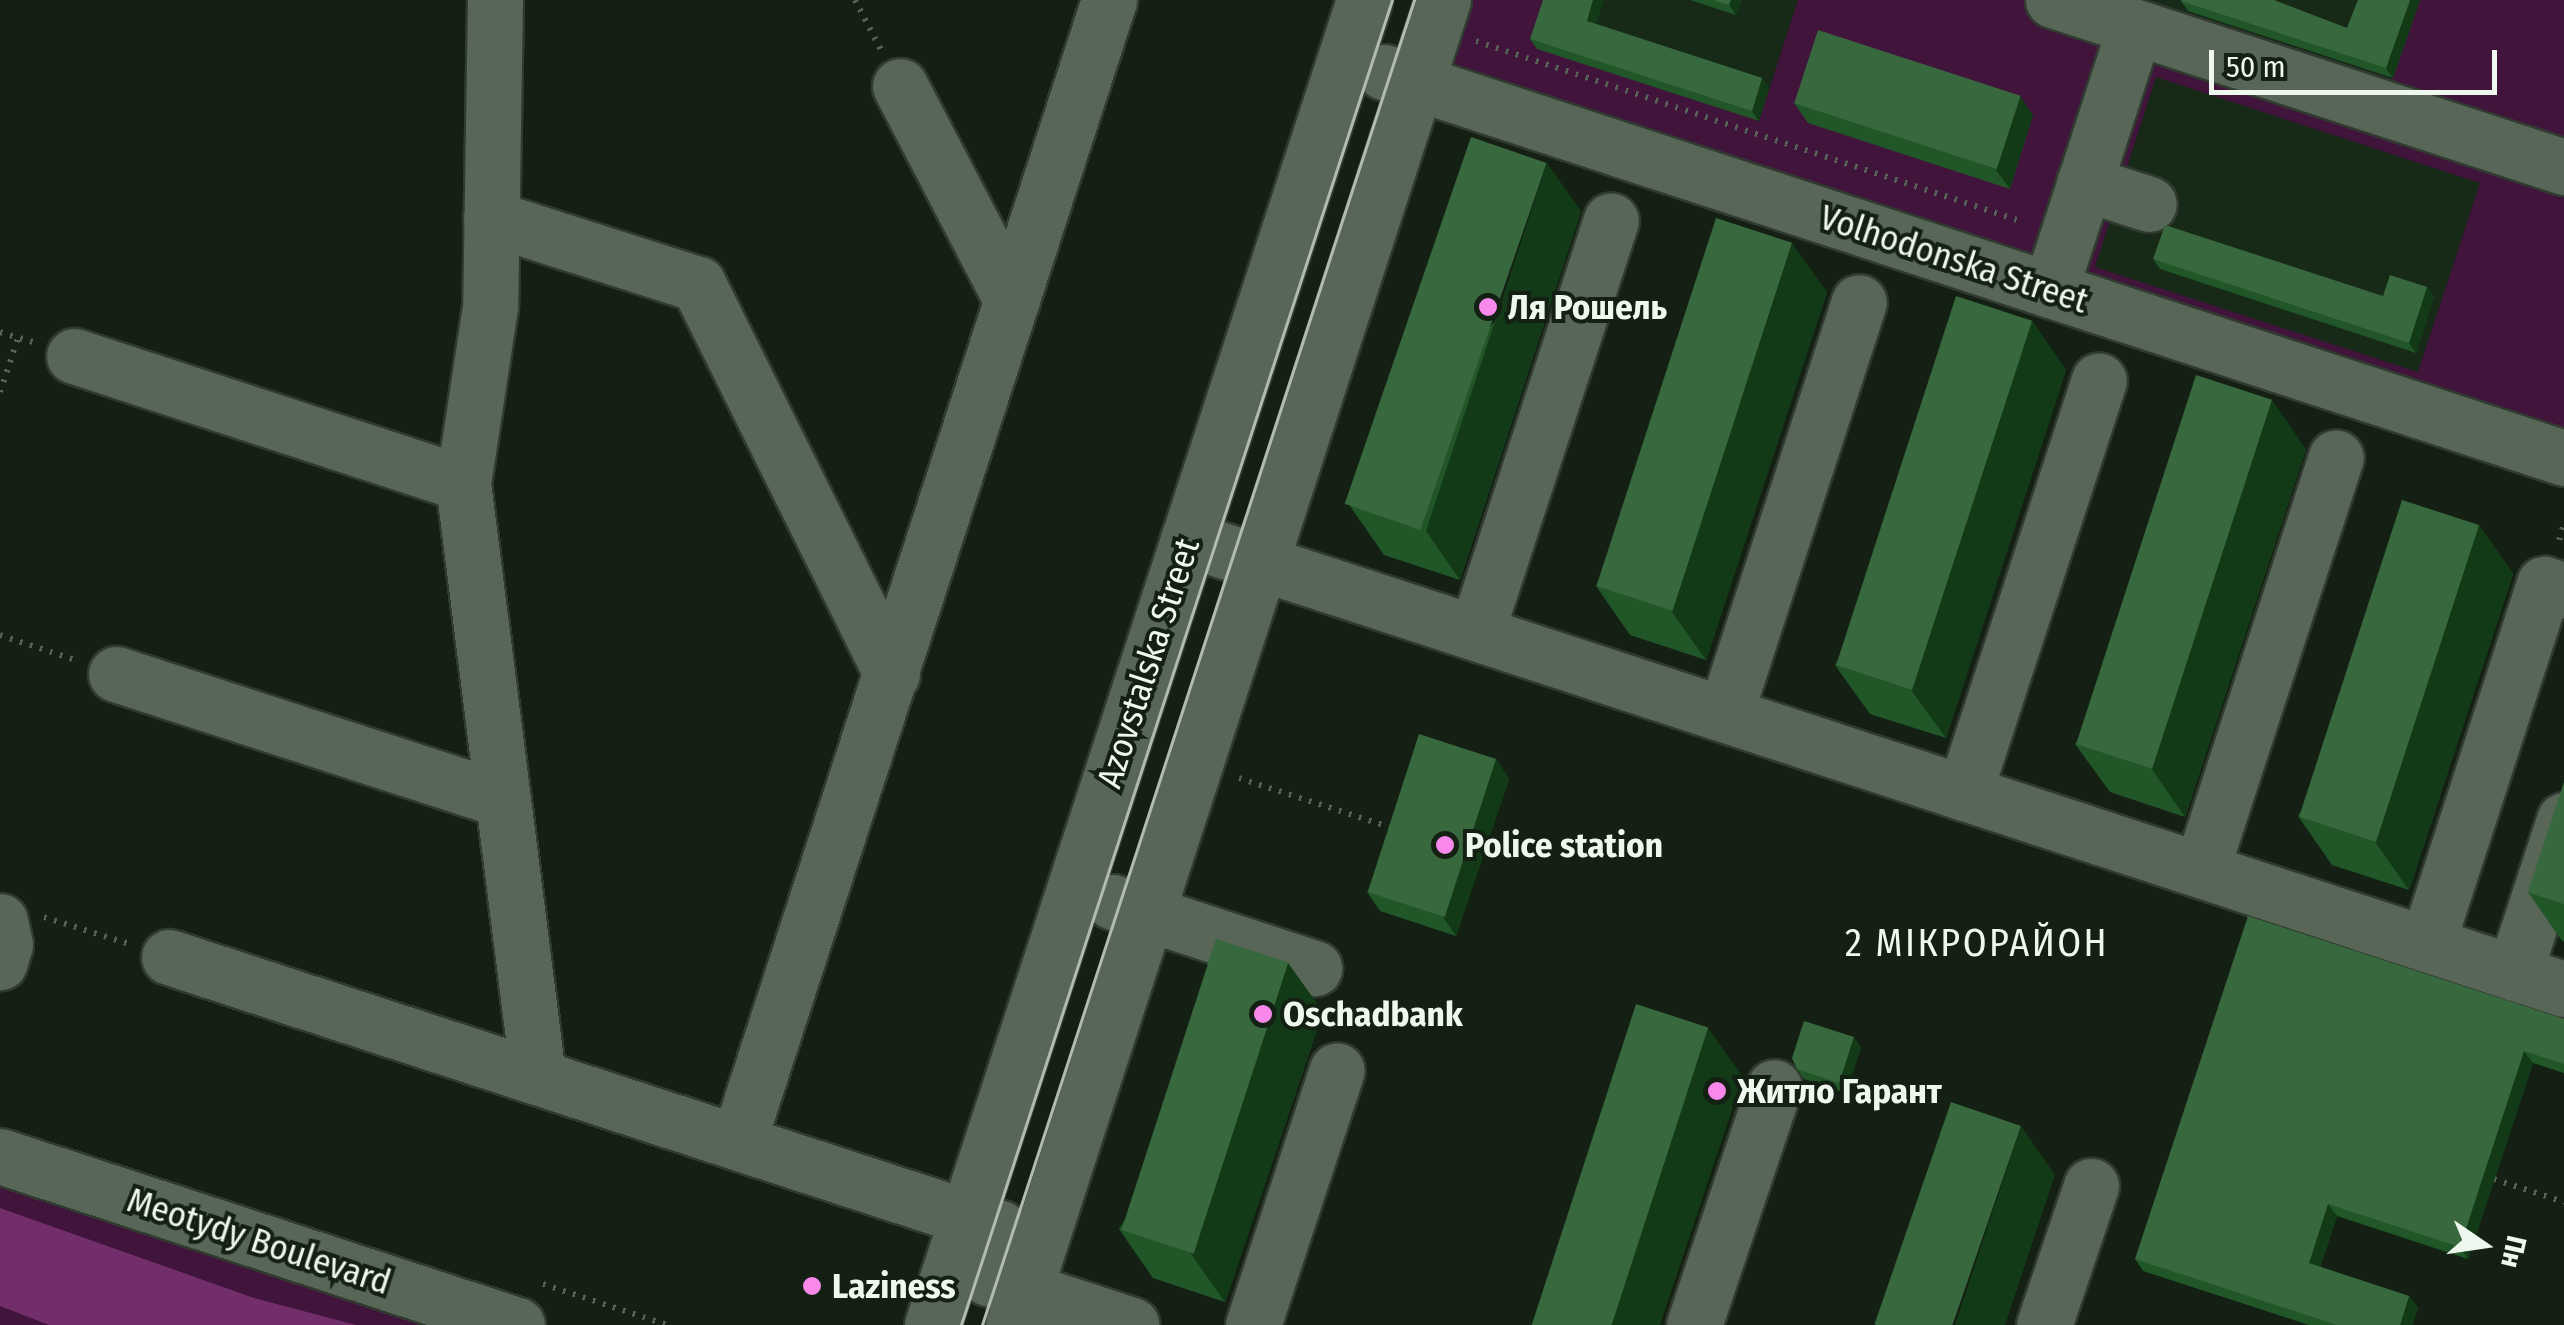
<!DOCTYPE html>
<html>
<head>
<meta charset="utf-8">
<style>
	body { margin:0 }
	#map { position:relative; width:2564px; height:1325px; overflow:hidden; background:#132013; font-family:"Fira Sans Condensed",sans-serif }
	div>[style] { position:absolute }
	.built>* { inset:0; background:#172917; transform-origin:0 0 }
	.green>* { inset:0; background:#41143c }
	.forest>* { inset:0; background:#722e6b }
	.path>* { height:6px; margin-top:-3px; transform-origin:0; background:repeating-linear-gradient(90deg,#576257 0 2.5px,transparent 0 10.5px) }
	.roads { filter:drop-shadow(2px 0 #313a31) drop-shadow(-2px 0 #313a31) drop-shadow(0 2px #313a31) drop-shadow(0 -2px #313a31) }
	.minor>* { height:55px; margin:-27.5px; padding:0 27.5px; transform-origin:27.5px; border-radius:27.5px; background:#576656 }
	.tram>* { height:2.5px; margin:-1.25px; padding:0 1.25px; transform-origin:1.25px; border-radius:1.25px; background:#b1bbb1 }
	.wall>* { inset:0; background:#215728 }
	.shaded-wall>* { inset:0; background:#123a17 }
	.building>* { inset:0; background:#38683d; transform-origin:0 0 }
	.dots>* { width:28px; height:28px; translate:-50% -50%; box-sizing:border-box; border:5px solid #132013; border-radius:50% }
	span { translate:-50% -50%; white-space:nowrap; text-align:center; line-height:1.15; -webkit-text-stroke:8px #132013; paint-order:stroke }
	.street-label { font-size:35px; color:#eff8ef }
	.poi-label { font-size:35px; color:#eff8ef; font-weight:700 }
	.left { translate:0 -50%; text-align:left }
	.neighbourhood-label { font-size:38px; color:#eff8ef; letter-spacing:2.5px }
	.north { position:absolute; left:2434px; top:1195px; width:100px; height:100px; -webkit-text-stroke:8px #132013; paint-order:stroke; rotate:103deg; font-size:28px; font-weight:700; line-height:40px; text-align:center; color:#eff8ef }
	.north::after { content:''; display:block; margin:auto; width:35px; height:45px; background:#eff8ef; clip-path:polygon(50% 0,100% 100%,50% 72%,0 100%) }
	.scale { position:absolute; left:2209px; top:50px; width:288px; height:45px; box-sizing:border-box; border:5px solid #eff8ef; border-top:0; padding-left:12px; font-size:30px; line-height:35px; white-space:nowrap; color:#eff8ef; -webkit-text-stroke:8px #132013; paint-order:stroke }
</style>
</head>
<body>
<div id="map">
	<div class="built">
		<div style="clip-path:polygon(1553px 0,1798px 0,1759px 121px)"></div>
		<div style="clip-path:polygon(2121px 0,2420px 0,2385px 99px)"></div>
		<div style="left:2156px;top:77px;width:341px;height:200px;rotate:18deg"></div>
	</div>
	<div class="green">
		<div style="clip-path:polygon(evenodd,1469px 0,1553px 0,1759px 121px,1798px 0,2121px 0,2385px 99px,2420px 0,2564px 0,2564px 433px,1447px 68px,1469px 0,2156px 77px,2480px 183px,2418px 372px,2095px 267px,2156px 77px)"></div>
		<div style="clip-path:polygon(0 1181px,443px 1325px,0 1325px)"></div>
	</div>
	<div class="forest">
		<div style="clip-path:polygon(0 1208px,254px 1298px,356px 1325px,49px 1325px,0 1306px)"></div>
	</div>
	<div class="path">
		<div style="left:855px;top:0;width:56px;rotate:62.5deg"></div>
		<div style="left:1476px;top:41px;width:576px;rotate:18.31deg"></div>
		<div style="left:0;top:332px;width:34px;rotate:17deg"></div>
		<div style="left:0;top:392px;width:57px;rotate:-71.6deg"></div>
		<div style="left:2559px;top:540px;width:17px;rotate:-73deg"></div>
		<div style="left:0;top:635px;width:79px;rotate:18.4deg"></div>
		<div style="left:1239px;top:778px;width:164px;rotate:18.1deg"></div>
		<div style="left:44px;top:917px;width:87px;rotate:17.4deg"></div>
		<div style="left:2494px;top:1179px;width:74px;rotate:18.2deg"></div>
		<div style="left:543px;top:1284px;width:132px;rotate:18.2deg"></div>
	</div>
	<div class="roads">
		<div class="minor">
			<div style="left:495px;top:0;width:307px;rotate:90.9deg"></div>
			<div style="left:490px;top:307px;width:178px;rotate:98.7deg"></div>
			<div style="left:463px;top:483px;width:599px;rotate:82.8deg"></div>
			<div style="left:2053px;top:0;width:538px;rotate:18.1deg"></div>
			<div style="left:1384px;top:72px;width:1242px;rotate:18.11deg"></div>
			<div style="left:900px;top:86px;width:242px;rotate:62.5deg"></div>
			<div style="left:2084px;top:183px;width:68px;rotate:17.9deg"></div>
			<div style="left:491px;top:218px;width:217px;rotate:17.7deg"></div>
			<div style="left:698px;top:284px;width:436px;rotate:63.6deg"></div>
			<div style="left:2050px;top:290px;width:276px;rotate:-72.1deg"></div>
			<div style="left:74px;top:356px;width:409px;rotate:18.1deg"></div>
			<div style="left:1188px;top:539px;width:1448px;rotate:18.11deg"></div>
			<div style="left:1476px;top:633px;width:434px;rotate:-71.9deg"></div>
			<div style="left:116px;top:674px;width:407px;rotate:18deg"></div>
			<div style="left:1725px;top:714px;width:433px;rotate:-72deg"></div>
			<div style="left:1964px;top:793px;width:434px;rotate:-71.9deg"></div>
			<div style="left:2201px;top:870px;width:434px;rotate:-71.9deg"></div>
			<div style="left:1113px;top:902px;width:212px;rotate:18.2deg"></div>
			<div style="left:0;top:921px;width:24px;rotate:78deg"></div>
			<div style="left:5px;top:944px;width:19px;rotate:106deg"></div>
			<div style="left:2427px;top:944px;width:379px;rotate:-72deg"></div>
			<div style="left:2544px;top:584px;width:21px;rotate:17deg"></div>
			<div style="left:169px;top:957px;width:874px;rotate:18.06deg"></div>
			<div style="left:2514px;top:973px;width:161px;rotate:-71.9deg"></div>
			<div style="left:738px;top:1142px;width:1201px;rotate:-72deg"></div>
			<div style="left:0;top:1156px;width:544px;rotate:18.1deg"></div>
			<div style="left:988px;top:1278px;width:151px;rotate:18.1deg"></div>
			<div style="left:932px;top:1325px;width:1394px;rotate:-71.94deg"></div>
			<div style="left:1013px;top:1325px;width:1393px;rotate:-72.02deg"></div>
			<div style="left:1253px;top:1325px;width:268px;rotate:-71.8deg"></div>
			<div style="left:1694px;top:1325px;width:251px;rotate:-71.4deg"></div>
			<div style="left:2044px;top:1325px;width:147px;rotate:-71.3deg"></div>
		</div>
	</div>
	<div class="tram">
		<div style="left:961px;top:1325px;width:1393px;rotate:-71.98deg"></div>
		<div style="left:982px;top:1325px;width:1394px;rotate:-71.94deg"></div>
	</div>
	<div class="wall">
		<div style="clip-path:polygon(1690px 0,1742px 0,1736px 15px)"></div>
		<div style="clip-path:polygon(2358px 0,2420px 0,2393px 78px,2188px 11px,2181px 1px,2347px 28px)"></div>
		<div style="clip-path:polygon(1596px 24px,1762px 78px,1769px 88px,1759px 121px,1537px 49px,1530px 39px)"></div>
		<div style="clip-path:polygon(1794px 103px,2033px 115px,2010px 189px,1808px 123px)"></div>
		<div style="clip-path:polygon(1581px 211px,1460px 580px,1384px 555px,1350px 506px)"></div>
		<div style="clip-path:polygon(2153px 259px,2383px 296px,2427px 287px,2434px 297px,2416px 353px,2160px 269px)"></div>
		<div style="clip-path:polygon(1827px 292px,1706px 660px,1630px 635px,1596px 586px)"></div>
		<div style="clip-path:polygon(2032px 321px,2066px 370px,1946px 738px,1870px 714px,1835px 665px)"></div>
		<div style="clip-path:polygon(2306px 449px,2185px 817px,2110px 792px,2075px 744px)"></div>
		<div style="clip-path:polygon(2479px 525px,2513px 574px,2409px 890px,2332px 865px,2298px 816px)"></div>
		<div style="clip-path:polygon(1496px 759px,1509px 779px,1456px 936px,1380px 911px,1367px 892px)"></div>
		<div style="clip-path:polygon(2528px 892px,2564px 904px,2564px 941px,2562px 941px)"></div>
		<div style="clip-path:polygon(1288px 963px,1323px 1012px,1225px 1302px,1153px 1278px,1119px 1229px)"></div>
		<div style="clip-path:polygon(2564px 1019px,2564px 1073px,2533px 1063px,2468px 1259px,2337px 1216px,2320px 1267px,2409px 1296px,2418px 1308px,2412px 1325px,2309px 1325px,2143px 1271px,2135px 1259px)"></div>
		<div style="clip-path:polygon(1861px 1047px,1846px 1093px,1804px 1079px,1797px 1069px)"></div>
	</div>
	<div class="shaded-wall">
		<div style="clip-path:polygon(1593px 0,1604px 0,1594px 31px,1587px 21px)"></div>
		<div style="clip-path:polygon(1731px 0,1742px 0,1736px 15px,1729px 5px)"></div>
		<div style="clip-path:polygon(2410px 0,2420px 0,2393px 78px,2386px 68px)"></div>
		<div style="clip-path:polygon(1762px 78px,1769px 88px,1759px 121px,1752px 111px)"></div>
		<div style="clip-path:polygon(2020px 96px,2033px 115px,2010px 189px,1996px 170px)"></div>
		<div style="clip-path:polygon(1547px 163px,1581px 211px,1460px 580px,1426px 531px)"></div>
		<div style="clip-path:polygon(1792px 243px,1827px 292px,1706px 660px,1672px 612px)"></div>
		<div style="clip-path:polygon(2427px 287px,2434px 297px,2416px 353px,2409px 343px)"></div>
		<div style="clip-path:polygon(2032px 321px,2066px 370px,1946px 738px,1911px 690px)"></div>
		<div style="clip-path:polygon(2272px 400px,2306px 449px,2185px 817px,2151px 768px)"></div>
		<div style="clip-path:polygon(2479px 525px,2513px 574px,2409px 890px,2375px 842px)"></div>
		<div style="clip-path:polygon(1496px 759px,1509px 779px,1456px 936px,1443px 917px)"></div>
		<div style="clip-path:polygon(1288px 963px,1323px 1012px,1225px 1302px,1191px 1254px)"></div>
		<div style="clip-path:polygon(1708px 1028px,1743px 1077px,1660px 1325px,1609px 1325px)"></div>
		<div style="clip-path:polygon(1854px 1037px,1861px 1047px,1846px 1093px,1839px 1083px)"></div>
		<div style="clip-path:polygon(2524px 1051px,2533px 1063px,2468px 1259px,2460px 1247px)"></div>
		<div style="clip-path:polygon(2021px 1126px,2055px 1175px,2005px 1325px,1955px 1325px)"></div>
		<div style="clip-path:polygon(2328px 1204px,2337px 1216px,2317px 1275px,2309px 1263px)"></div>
		<div style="clip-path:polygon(2409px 1296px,2418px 1308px,2412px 1325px,2400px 1325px)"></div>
	</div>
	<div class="building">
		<div style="clip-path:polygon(1543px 0,1593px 0,1587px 21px,1762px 78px,1752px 111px,1530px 39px)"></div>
		<div style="clip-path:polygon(1713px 0,1731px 0,1729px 5px)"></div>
		<div style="clip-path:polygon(2181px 0,2274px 0,2347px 28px,2358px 0,2410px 0,2386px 68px,2181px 1px)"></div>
		<div style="left:1818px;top:30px;width:213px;height:77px;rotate:18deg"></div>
		<div style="left:1471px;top:137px;width:80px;height:388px;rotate:19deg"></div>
		<div style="left:1716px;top:218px;width:80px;height:387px;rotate:18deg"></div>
		<div style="clip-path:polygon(2165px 225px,2383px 296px,2390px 275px,2427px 287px,2409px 343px,2153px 259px)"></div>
		<div style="left:1956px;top:296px;width:80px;height:388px;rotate:18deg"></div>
		<div style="left:2196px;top:375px;width:80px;height:388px;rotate:18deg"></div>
		<div style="left:2402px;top:500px;width:81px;height:333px;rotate:18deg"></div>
		<div style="left:1419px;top:734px;width:81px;height:166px;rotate:18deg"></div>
		<div style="clip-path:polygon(2564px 782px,2564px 904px,2528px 892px)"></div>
		<div style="clip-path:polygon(2248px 916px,2564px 1019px,2564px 1064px,2524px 1051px,2460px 1247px,2328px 1204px,2309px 1263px,2409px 1296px,2400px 1325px,2337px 1325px,2135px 1259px)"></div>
		<div style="left:1216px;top:939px;width:76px;height:306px;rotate:18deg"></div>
		<div style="left:1636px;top:1004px;width:76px;height:338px;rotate:18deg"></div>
		<div style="clip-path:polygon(1804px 1021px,1854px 1037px,1839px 1083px,1797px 1069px,1792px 1058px)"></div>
		<div style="left:1951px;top:1102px;width:74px;height:235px;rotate:19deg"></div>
	</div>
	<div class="dots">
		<div style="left:1488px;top:307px;background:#f888ea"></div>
		<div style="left:1445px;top:845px;background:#f888ea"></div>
		<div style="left:1263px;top:1014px;background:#f888ea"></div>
		<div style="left:1717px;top:1091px;background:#f888ea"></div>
		<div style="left:812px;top:1286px;background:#f888ea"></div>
	</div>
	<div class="street-label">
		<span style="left:1954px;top:259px;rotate:18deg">Volhodonska Street</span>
		<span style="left:1148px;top:663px;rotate:-72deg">Azovstalska Street</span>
		<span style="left:259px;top:1241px;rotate:18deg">Meotydy Boulevard</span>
	</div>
	<div class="poi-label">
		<span class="left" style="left:1508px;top:307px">Ля Рошель</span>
		<span class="left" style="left:1465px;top:845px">Police station</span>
		<span class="left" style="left:1283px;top:1014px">Oschadbank</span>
		<span class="left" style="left:1737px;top:1091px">Житло Гарант</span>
		<span class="left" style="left:832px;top:1286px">Laziness</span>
	</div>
	<div class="neighbourhood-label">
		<span style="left:1977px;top:944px">2 МІКРОРАЙОН</span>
	</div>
	<div class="north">Пн</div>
	<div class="scale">50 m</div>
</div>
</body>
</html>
